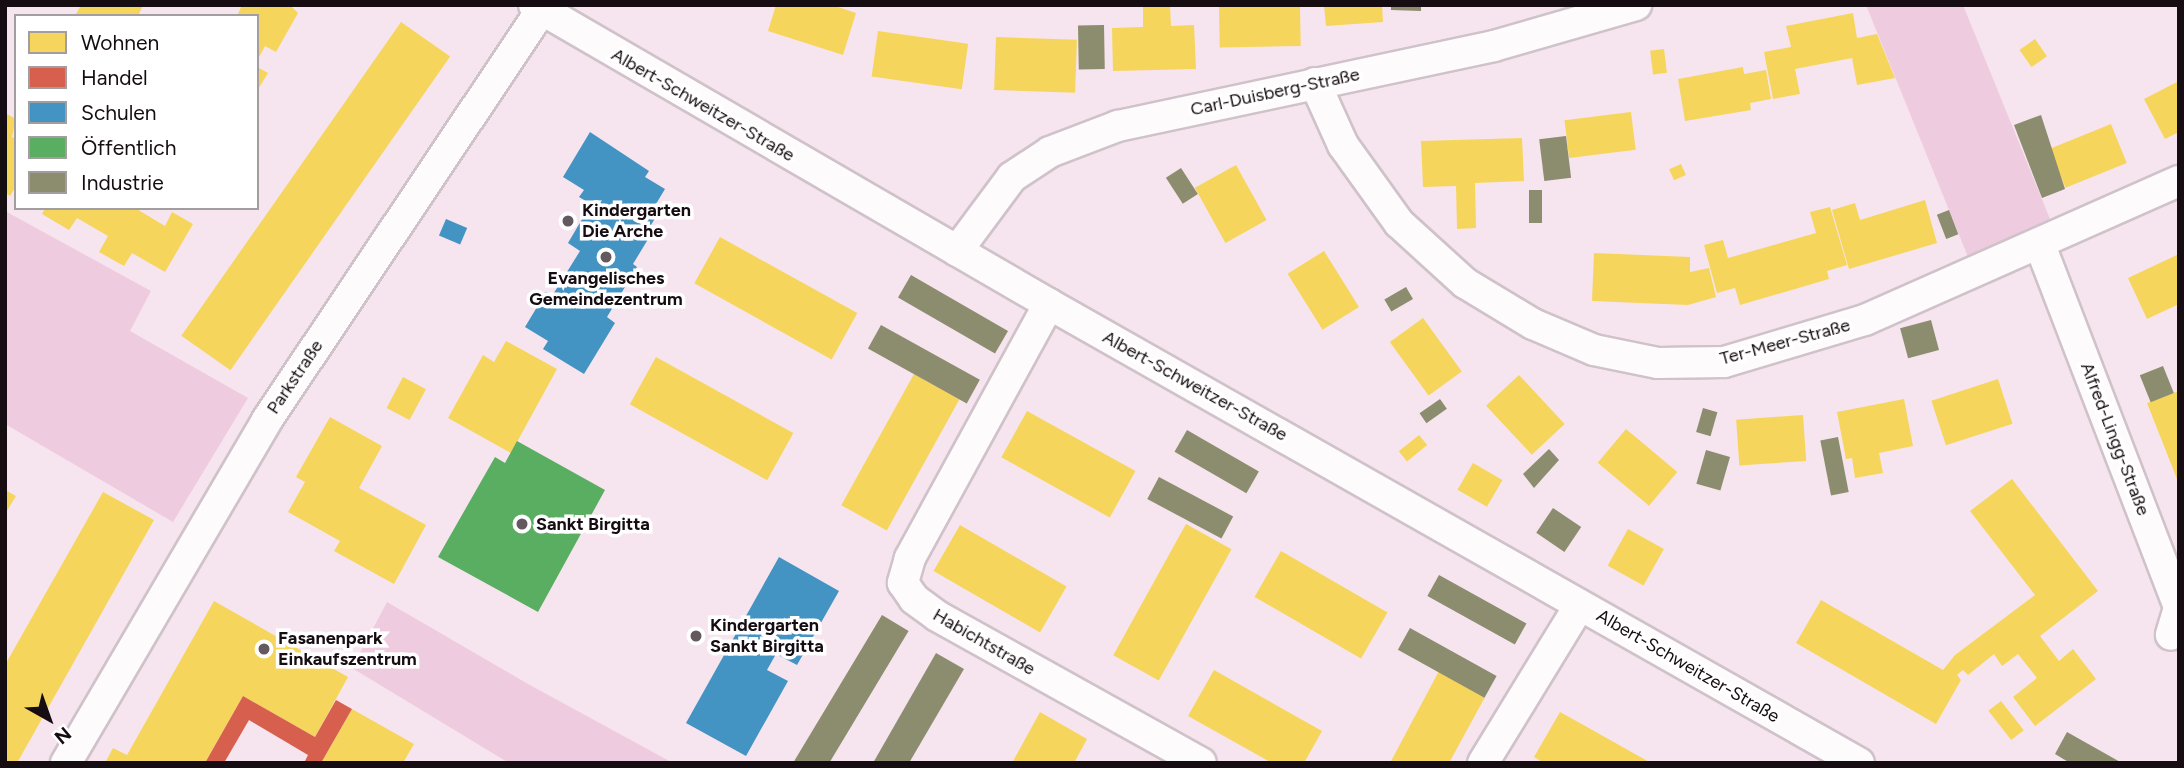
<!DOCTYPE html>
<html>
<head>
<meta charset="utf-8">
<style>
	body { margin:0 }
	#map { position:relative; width:2184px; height:768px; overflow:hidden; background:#f6e5ee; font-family:Figtree,sans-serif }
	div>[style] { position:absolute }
	.green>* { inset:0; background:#efcbdf }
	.homes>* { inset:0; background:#f6d55c; transform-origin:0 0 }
	.shops>* { inset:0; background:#d6604d }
	.schools>* { inset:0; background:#4393c3; transform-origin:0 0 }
	.public>* { inset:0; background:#5aae61 }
	.industry>* { inset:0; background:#8c8c6e; transform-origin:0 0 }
	.roads { filter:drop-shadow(2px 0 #cfc2c9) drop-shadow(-2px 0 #cfc2c9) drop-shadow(0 2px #cfc2c9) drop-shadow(0 -2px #cfc2c9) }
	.minor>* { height:30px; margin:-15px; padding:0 15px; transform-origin:15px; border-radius:15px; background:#fefbfc }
	.dots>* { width:19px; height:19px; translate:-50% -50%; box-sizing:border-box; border:4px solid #fff; border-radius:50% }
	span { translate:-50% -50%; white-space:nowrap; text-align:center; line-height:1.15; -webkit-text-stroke:7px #fff; paint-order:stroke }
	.street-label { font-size:18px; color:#160d12 }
	.poi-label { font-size:18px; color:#160d12; font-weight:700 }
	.left { translate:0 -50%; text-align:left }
	.frame { position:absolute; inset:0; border:7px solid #160d12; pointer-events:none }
	.legend { position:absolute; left:14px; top:14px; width:245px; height:196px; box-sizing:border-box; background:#fff; border:2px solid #a29ea0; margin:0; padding:9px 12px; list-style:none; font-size:21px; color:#160d12 }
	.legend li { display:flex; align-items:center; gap:14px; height:35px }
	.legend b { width:35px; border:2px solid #a29ea0 }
	.north { position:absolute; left:14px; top:684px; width:70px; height:70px; -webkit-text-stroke:5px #fff; paint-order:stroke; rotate:140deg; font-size:19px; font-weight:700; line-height:28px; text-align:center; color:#160d12 }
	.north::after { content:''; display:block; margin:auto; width:24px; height:32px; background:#160d12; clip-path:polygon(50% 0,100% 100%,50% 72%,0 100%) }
</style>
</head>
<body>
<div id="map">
	<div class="green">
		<div style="clip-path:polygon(1866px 5px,1963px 5px,2050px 219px,1968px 257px)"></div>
		<div style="clip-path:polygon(5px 211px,151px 291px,130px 331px,248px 398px,173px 522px,5px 424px)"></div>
		<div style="clip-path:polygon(387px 602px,528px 684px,673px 763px,509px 763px,352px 668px)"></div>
	</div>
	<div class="homes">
		<div style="clip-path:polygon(81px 5px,143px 5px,138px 16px,75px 16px)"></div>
		<div style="clip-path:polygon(242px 5px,290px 5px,298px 13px,276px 52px,265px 46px,257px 61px,257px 16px,237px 16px)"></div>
		<div style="clip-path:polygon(776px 5px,832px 5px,856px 13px,843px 55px,768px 31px)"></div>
		<div style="clip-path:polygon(1143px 5px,1170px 5px,1171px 26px,1194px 25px,1196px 69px,1113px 71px,1112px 28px,1143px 27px)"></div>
		<div style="left:1300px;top:5px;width:41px;height:81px;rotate:89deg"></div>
		<div style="clip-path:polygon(1324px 5px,1382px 5px,1383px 22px,1326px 26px)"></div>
		<div style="clip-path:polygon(1853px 13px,1857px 38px,1877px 34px,1895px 78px,1857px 85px,1852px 58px,1795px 69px,1800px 94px,1773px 99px,1764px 52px,1791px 47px,1786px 26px)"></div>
		<div style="left:401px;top:22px;width:60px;height:383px;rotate:35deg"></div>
		<div style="left:878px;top:31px;width:91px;height:46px;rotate:8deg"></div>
		<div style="left:996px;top:37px;width:81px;height:53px;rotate:2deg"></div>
		<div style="left:2035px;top:39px;width:21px;height:19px;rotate:55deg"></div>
		<div style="left:1664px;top:49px;width:24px;height:14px;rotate:83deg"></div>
		<div style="clip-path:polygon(257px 67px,268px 73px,257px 91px)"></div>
		<div style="clip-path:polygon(1743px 67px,1744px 74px,1766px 70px,1771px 99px,1750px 103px,1751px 110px,1685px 121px,1678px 79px)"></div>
		<div style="clip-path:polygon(2179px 81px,2179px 132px,2165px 139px,2144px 99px)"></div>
		<div style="left:1631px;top:112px;width:38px;height:67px;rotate:83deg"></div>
		<div style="clip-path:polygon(5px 113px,16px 119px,12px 137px,16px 139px,16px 186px,10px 196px,5px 193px)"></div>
		<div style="left:2111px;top:124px;width:42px;height:66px;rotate:68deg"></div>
		<div style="clip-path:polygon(1522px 138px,1524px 181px,1475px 183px,1476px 228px,1457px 229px,1456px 186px,1423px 187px,1421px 141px)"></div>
		<div style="left:1681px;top:164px;width:12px;height:13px;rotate:66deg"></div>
		<div style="left:1236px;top:165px;width:63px;height:47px;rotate:61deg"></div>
		<div style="clip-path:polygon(1925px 200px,1937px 243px,1849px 269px,1832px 210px,1855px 203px,1860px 220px)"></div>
		<div style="clip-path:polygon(1830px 207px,1847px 265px,1827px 271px,1829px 279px,1740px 305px,1735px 288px,1717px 293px,1704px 245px,1723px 240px,1728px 258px,1816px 233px,1810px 212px)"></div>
		<div style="clip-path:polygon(45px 208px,135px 208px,165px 226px,172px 212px,193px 224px,165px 272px,132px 253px,124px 266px,99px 252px,108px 236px,77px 218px,69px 230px,42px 214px)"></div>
		<div style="left:720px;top:237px;width:157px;height:53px;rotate:29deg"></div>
		<div style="left:1324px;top:251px;width:66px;height:43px;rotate:58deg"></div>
		<div style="clip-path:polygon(1594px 253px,1690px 257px,1690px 272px,1709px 268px,1716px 297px,1688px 305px,1592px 301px)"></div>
		<div style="clip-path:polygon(2179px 254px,2179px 304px,2147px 319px,2128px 278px)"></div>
		<div style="left:1423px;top:318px;width:66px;height:41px;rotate:54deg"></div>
		<div style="clip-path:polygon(506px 341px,557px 369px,511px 453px,448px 418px,483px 355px,494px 362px)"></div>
		<div style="left:656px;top:357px;width:157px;height:54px;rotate:29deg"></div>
		<div style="left:914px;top:374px;width:52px;height:150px;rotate:29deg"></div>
		<div style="left:1519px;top:375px;width:67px;height:45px;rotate:47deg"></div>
		<div style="left:403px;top:377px;width:26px;height:35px;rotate:28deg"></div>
		<div style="left:1998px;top:379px;width:47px;height:70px;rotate:72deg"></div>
		<div style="clip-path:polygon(2179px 391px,2179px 484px,2147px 403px)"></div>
		<div style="clip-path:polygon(1904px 399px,1913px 446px,1879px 453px,1883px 473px,1855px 478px,1852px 458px,1846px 459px,1837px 412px)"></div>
		<div style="left:1027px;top:411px;width:124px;height:53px;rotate:29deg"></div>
		<div style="left:1803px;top:415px;width:46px;height:67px;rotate:86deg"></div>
		<div style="clip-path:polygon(330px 417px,382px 446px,359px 488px,426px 525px,394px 584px,334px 551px,340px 541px,288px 512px,305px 482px,296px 477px)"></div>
		<div style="left:1626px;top:429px;width:67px;height:44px;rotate:40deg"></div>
		<div style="left:1419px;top:435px;width:13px;height:26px;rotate:51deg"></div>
		<div style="left:1473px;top:463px;width:34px;height:31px;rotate:30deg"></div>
		<div style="clip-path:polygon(2012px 479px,2098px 591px,2040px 636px,2059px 661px,2073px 649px,2096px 679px,2035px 726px,2013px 697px,2037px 678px,2018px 654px,2002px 666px,1994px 654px,1968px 675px,1963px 670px,1957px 675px,1961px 680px,1936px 724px,1796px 643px,1821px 600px,1943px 670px,1955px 655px,2035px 595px,1970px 511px)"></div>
		<div style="clip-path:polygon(5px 490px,16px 496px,5px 514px)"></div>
		<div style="clip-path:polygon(103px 492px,154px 520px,17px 763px,5px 763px,5px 665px)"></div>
		<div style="left:1186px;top:524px;width:52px;height:150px;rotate:29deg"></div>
		<div style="left:960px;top:525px;width:123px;height:53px;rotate:30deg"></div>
		<div style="left:1628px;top:529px;width:41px;height:42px;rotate:29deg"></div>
		<div style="left:1281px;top:551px;width:123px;height:53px;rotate:30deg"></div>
		<div style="clip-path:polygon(214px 601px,348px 677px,315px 737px,243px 696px,205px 763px,105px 763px,113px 748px,127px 755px)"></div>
		<div style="clip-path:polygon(1214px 670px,1322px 731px,1304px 763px,1272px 763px,1188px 716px)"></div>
		<div style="clip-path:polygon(1439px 671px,1485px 697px,1449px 763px,1390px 763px)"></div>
		<div style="left:2001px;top:701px;width:37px;height:16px;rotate:52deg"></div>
		<div style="clip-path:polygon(352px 709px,414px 744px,403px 763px,321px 763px)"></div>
		<div style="clip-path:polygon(1040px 712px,1087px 739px,1074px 763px,1012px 763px)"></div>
		<div style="clip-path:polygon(1560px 712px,1587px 727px,1651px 763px,1544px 763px,1534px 757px)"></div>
	</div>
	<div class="shops">
		<div style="clip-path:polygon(243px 696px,315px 737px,336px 700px,352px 709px,321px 763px,304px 763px,308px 755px,249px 720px,224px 763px,205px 763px)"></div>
	</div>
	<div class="schools">
		<div style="clip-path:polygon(590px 132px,649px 171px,645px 177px,665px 189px,653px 209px,659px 212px,646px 233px,650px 236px,633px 264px,637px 267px,607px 317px,615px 323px,584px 374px,543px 349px,548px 341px,525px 327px,546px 292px,552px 296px,580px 251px,568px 243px,591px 204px,579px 197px,584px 190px,563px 177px)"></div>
		<div style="left:446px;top:219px;width:23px;height:18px;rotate:23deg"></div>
		<div style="clip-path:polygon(779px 557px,839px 591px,797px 665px,776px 654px,767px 670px,788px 681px,746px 756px,686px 723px)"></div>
	</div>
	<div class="public">
		<div style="clip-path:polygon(517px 441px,605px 490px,538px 612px,438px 557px,495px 457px,505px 463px)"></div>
	</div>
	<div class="industry">
		<div style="clip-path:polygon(1391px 5px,1421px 5px,1421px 11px,1391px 10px)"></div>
		<div style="left:1104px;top:25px;width:44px;height:26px;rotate:89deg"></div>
		<div style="clip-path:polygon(2041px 115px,2065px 189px,2042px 198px,2014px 125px)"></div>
		<div style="left:1566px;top:136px;width:42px;height:27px;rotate:83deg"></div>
		<div style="left:1181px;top:168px;width:31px;height:18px;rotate:57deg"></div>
		<div style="left:1529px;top:190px;width:13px;height:33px"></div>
		<div style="left:1949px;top:210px;width:26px;height:13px;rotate:69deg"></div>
		<div style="left:911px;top:275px;width:112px;height:26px;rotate:30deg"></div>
		<div style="left:1406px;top:287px;width:14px;height:25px;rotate:60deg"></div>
		<div style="left:1931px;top:320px;width:31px;height:32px;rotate:75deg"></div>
		<div style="left:881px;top:325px;width:113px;height:27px;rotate:29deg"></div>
		<div style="left:2163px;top:366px;width:29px;height:25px;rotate:68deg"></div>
		<div style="left:1440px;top:399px;width:12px;height:25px;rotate:55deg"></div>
		<div style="left:1703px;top:408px;width:15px;height:25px;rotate:16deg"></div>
		<div style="left:1187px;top:430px;width:83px;height:25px;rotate:30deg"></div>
		<div style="left:1838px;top:437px;width:56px;height:18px;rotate:79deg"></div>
		<div style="clip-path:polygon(1549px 449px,1559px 460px,1534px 488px,1523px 474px)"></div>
		<div style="left:1706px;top:450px;width:25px;height:35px;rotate:16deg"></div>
		<div style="left:1159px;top:477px;width:84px;height:25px;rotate:28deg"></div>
		<div style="left:1553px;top:508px;width:34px;height:30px;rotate:34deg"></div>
		<div style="left:1439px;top:575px;width:100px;height:24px;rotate:29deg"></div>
		<div style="left:882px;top:615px;width:31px;height:171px;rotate:31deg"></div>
		<div style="left:1410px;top:628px;width:99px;height:25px;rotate:29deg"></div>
		<div style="clip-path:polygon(936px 653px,964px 669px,909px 763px,873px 763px)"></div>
		<div style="clip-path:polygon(2067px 732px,2122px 763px,2070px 763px,2055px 754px)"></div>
	</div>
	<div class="roads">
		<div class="minor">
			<div style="left:534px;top:5px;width:596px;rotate:30.14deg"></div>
			<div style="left:1049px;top:304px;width:931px;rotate:29.54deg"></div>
			<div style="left:1315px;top:83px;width:68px;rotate:65.7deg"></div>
			<div style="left:1343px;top:145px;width:96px;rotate:54.3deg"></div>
			<div style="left:1399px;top:223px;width:89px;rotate:42.3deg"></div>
			<div style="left:1465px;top:283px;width:79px;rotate:31.1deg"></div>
			<div style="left:1533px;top:324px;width:66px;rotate:23.1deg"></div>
			<div style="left:1594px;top:350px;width:65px;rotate:11.5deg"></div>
			<div style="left:1658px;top:363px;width:66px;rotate:-0.9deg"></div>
			<div style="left:1724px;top:362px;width:147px;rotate:-16.6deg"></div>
			<div style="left:1865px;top:320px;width:343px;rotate:-23.9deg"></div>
			<div style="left:2040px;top:245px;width:389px;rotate:69deg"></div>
			<div style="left:2179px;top:608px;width:28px;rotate:107deg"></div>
			<div style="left:957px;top:251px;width:92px;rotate:-53.4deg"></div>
			<div style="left:1012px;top:177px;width:45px;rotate:-33.3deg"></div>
			<div style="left:1050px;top:152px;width:73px;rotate:-20.9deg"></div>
			<div style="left:1118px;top:126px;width:384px;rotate:-12deg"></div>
			<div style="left:1494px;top:46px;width:148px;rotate:-16.1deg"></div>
			<div style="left:1049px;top:304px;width:290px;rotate:118.7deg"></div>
			<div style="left:910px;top:558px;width:26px;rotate:106deg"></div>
			<div style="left:903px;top:583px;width:19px;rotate:55deg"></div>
			<div style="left:914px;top:599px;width:29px;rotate:36deg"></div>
			<div style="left:937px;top:616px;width:302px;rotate:29.1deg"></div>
			<div style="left:66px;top:763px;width:398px;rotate:-59.6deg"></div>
			<div style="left:267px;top:420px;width:500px;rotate:-56.2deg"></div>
			<div style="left:1483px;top:763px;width:185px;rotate:-58.5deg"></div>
		</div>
	</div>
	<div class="dots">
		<div style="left:568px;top:221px;background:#64595f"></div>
		<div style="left:606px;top:257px;background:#64595f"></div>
		<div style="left:522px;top:524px;background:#64595f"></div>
		<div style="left:696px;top:636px;background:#64595f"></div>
		<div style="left:264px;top:649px;background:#64595f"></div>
	</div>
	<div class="street-label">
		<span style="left:1275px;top:92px;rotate:-12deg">Carl-Duisberg-Straße</span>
		<span style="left:703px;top:105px;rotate:30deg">Albert-Schweitzer-Straße</span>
		<span style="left:1785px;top:342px;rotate:-15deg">Ter-Meer-Straße</span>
		<span style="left:295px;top:377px;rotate:-56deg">Parkstraße</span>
		<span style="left:1195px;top:386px;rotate:29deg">Albert-Schweitzer-Straße</span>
		<span style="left:2115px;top:439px;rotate:69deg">Alfred-Lingg-Straße</span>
		<span style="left:984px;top:642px;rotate:30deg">Habichtstraße</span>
		<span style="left:1688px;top:666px;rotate:30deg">Albert-Schweitzer-Straße</span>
	</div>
	<div class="poi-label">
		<span class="left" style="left:582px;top:221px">Kindergarten<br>Die Arche</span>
		<span style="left:606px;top:289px">Evangelisches<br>Gemeindezentrum</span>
		<span class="left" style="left:536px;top:524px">Sankt Birgitta</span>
		<span class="left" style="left:710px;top:636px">Kindergarten<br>Sankt Birgitta</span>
		<span class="left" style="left:278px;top:649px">Fasanenpark<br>Einkaufszentrum</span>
	</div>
	<div class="frame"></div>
	<ul class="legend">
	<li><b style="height:19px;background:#f6d55c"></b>Wohnen</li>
	<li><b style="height:19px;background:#d6604d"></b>Handel</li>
	<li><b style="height:19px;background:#4393c3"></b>Schulen</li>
	<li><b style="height:19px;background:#5aae61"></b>Öffentlich</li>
	<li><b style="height:19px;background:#8c8c6e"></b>Industrie</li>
	</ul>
	<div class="north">N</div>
</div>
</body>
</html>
